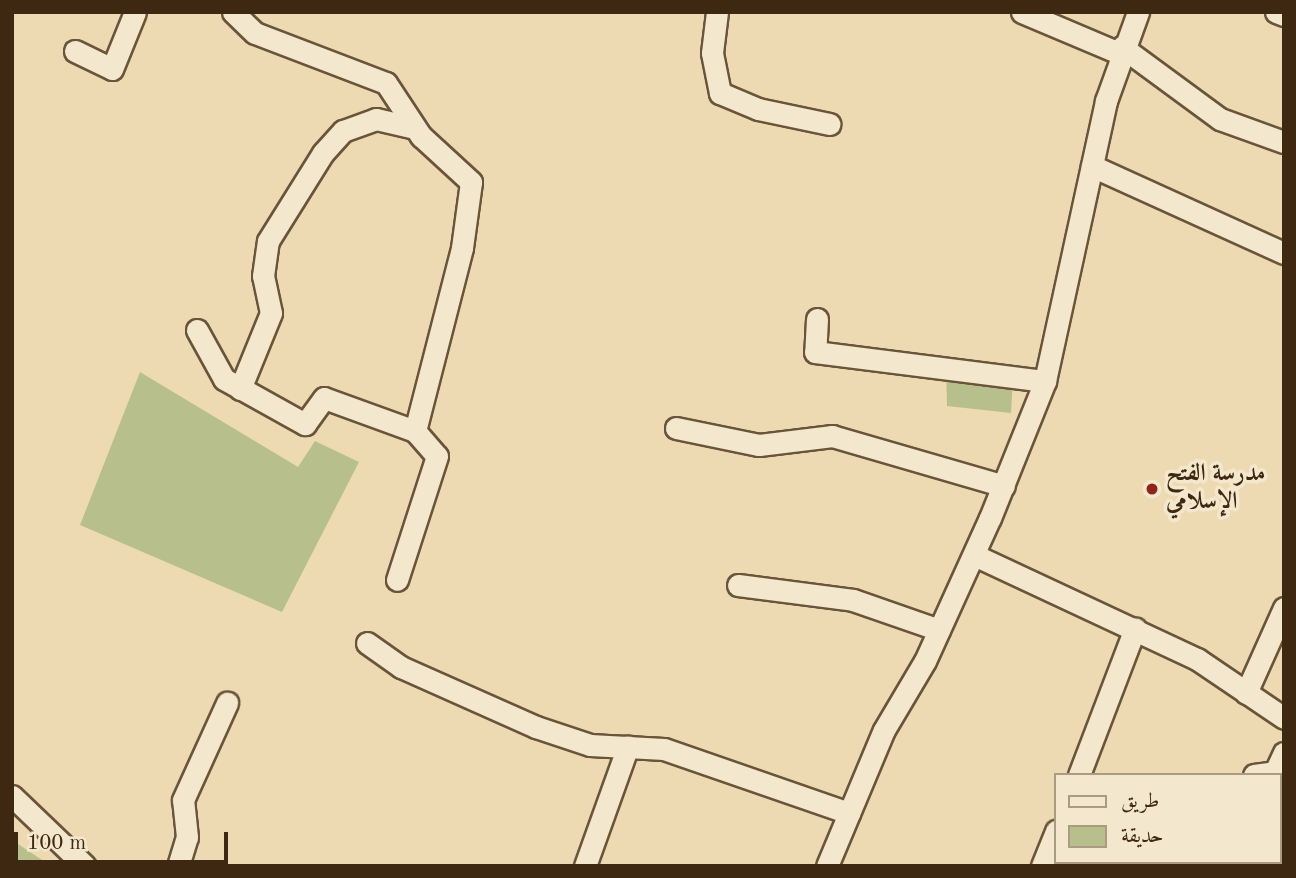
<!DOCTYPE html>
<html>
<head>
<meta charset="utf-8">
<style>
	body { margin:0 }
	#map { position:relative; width:1296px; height:878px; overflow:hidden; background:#eddab2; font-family:"Old Standard TT",Amiri,serif }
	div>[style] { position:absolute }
	.green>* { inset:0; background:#b7c08d }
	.roads { filter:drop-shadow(2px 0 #6a543a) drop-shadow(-2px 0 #6a543a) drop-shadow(0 2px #6a543a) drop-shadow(0 -2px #6a543a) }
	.minor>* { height:21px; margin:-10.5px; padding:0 10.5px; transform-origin:10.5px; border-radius:10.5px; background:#f3e7cd }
	.dots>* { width:19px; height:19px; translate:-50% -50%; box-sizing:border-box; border:4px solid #f3e7cd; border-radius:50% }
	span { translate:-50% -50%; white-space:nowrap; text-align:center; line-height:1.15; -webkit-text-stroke:7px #f3e7cd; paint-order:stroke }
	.poi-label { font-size:24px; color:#3e2812; font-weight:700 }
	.left { translate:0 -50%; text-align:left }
	.frame { position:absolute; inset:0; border:14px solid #3e2812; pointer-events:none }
	.legend { position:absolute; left:1054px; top:773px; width:228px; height:91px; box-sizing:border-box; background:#f3e7cd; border:2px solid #ab9b82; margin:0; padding:9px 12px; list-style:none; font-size:21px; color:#3e2812 }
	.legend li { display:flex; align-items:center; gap:14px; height:35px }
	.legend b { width:35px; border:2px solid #ab9b82 }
	.scale { position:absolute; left:14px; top:832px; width:214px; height:32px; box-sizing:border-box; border:4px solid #3e2812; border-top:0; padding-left:9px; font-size:21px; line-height:24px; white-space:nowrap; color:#3e2812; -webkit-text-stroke:5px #f3e7cd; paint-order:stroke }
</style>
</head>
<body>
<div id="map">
	<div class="green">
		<div style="clip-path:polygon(946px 366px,1013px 376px,1011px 413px,947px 406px)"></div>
		<div style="clip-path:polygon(140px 372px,298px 467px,315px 441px,359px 462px,282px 612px,80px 525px)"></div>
		<div style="clip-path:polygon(12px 840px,51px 866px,12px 866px)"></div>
	</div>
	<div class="roads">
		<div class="minor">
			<div style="left:233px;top:12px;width:30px;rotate:44deg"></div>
			<div style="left:255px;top:33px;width:140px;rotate:20.9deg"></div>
			<div style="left:386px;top:83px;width:64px;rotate:56.6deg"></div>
			<div style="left:421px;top:136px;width:68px;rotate:42.6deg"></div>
			<div style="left:471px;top:182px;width:67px;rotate:97.8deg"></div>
			<div style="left:462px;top:248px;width:189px;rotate:104.4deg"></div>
			<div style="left:415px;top:431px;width:33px;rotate:49deg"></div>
			<div style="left:437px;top:456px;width:130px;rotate:107.9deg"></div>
			<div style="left:717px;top:12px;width:41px;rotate:97deg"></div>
			<div style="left:712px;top:53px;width:41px;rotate:78.7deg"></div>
			<div style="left:720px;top:93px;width:41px;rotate:22.8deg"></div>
			<div style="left:758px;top:109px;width:73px;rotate:11.9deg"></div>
			<div style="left:1022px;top:12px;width:105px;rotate:22.9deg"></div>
			<div style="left:1276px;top:12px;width:9px;rotate:21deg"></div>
			<div style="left:1122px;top:47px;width:122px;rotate:36.3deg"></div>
			<div style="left:1220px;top:119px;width:68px;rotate:19.8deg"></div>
			<div style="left:75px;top:51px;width:41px;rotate:25.9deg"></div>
			<div style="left:112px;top:69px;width:61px;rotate:-68deg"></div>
			<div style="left:1092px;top:166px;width:211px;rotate:24.4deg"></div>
			<div style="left:817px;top:319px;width:33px;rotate:93deg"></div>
			<div style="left:815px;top:352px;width:232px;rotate:7.2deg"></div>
			<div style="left:197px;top:330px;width:56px;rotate:61.1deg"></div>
			<div style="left:224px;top:379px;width:93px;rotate:29.1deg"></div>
			<div style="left:305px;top:424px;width:32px;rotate:-54deg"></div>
			<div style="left:324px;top:398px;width:97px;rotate:19.9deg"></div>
			<div style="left:240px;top:389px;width:82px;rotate:-67.8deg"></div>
			<div style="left:271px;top:313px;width:38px;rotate:-102deg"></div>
			<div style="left:263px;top:276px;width:35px;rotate:-82deg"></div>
			<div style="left:268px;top:241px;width:104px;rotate:-58deg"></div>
			<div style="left:323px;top:153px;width:30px;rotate:-48deg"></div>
			<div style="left:343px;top:131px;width:35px;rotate:-20deg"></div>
			<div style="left:376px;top:119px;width:40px;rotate:13deg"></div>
			<div style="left:676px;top:428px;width:85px;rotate:11.6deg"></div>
			<div style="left:759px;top:445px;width:74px;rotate:-7deg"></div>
			<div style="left:832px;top:436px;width:179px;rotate:16.2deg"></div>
			<div style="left:974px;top:555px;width:246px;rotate:25deg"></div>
			<div style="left:1197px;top:659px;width:105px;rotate:34.1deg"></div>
			<div style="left:738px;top:585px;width:116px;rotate:7.4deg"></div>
			<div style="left:853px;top:600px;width:91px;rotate:19.2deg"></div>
			<div style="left:367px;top:643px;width:42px;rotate:35.2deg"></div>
			<div style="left:401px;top:667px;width:148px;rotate:24deg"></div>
			<div style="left:536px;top:727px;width:57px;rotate:18.4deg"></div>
			<div style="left:590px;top:745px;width:74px;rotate:3.1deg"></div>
			<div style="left:664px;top:749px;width:196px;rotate:19.1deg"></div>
			<div style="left:1246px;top:693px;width:93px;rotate:-65.9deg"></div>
			<div style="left:1079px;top:775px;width:157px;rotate:-69.1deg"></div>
			<div style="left:1254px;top:775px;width:21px;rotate:-8deg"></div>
			<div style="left:1275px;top:772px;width:21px;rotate:-65deg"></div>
			<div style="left:12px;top:796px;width:101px;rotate:43.8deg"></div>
			<div style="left:178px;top:866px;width:30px;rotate:-73deg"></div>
			<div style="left:187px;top:837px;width:37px;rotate:-96deg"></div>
			<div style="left:183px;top:800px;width:107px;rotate:-65.6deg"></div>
			<div style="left:585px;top:866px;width:127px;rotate:-70.3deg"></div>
			<div style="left:827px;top:866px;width:147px;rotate:-67.3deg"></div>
			<div style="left:884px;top:730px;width:80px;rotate:-59.3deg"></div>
			<div style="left:925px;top:661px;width:157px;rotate:-65.6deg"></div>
			<div style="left:990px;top:518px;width:148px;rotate:-68.1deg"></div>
			<div style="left:1045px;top:381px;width:287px;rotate:-77.7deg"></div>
			<div style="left:1106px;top:101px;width:95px;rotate:-70.2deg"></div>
			<div style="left:1042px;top:866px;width:38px;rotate:-68deg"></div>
			<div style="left:1229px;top:866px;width:4px;rotate:-76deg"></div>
		</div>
	</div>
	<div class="dots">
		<div style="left:1152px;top:489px;background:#8f2418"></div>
	</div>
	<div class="poi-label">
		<span class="left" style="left:1166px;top:489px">مدرسة الفتح<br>الإسلامي</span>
	</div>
	<div class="frame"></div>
	<ul class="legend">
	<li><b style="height:9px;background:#f3e7cd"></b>طريق</li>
	<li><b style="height:19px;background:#b7c08d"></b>حديقة</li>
	</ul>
	<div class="scale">100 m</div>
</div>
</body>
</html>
